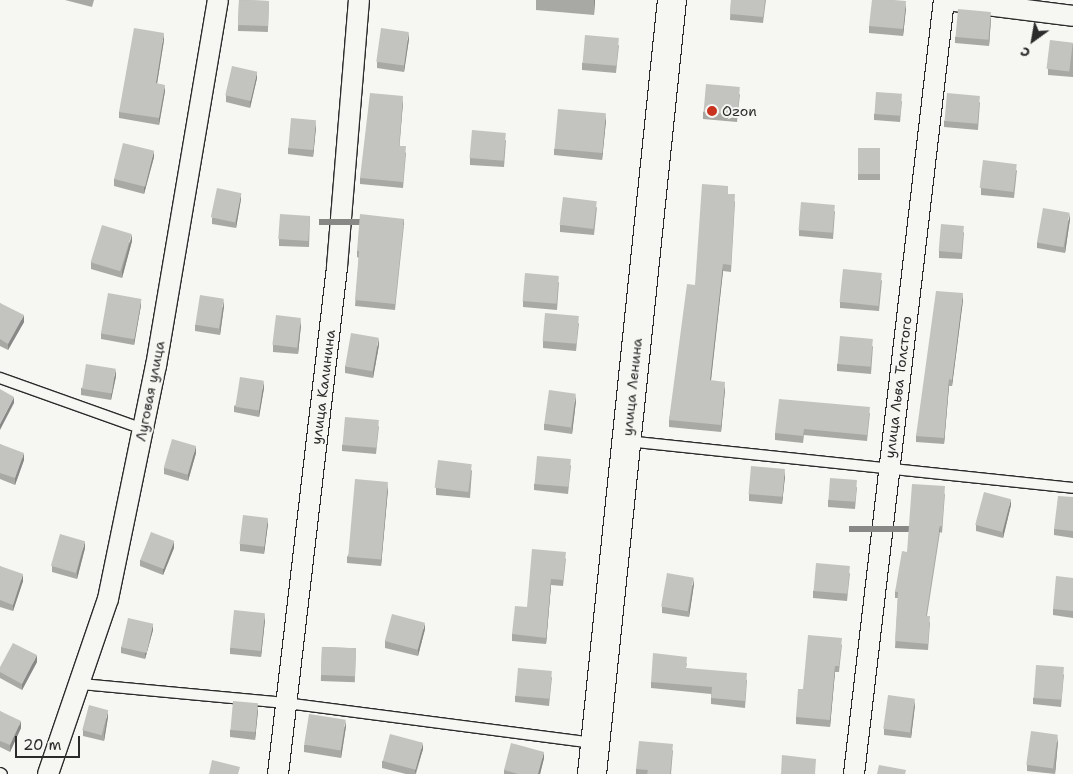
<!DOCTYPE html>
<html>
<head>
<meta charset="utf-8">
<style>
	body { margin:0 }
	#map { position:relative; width:1073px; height:774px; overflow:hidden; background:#f6f6f2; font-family:"Shantell Sans",sans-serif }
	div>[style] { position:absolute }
	.roads { filter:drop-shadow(1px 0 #2b2b2b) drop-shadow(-1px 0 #2b2b2b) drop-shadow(0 1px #2b2b2b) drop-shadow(0 -1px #2b2b2b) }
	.lane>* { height:10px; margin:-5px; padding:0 5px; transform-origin:5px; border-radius:5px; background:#f6f6f2 }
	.street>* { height:20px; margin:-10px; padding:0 10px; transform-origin:10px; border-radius:10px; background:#f6f6f2 }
	.secondary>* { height:28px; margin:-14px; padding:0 14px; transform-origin:14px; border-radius:14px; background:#f6f6f2 }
	.wall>* { inset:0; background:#a8a8a5; transform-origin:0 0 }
	.shaded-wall>* { inset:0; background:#888886; transform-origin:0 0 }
	.building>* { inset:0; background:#c3c3c0; transform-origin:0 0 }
	.dots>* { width:14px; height:14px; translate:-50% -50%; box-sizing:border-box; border:2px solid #f6f6f2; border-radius:50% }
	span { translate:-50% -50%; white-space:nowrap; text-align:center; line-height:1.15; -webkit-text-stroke:4px #f6f6f2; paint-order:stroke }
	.poi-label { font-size:14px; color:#2b2b2b }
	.left { translate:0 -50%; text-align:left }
	.street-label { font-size:14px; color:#2b2b2b }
	.north { position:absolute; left:1008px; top:15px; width:50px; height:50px; -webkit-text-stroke:4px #f6f6f2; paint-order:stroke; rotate:212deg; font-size:14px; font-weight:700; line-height:20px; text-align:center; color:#2b2b2b }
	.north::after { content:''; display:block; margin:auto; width:18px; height:22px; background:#2b2b2b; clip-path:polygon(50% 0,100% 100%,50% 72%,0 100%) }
	.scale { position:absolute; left:15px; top:736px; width:65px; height:22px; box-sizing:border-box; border:2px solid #2b2b2b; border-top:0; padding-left:6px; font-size:15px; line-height:18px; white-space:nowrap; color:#2b2b2b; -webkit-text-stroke:4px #f6f6f2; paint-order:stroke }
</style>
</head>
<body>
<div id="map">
	<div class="roads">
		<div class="lane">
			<div style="left:0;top:378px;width:152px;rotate:19.6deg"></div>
			<div style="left:627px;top:441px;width:448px;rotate:6deg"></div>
			<div style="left:81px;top:684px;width:206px;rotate:5.3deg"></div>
			<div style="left:286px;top:703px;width:311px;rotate:7.4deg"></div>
			<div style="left:0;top:773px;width:2px;rotate:27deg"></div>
		</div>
		<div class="street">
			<div style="left:947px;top:0;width:127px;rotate:7.2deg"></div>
			<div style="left:48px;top:774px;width:185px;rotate:-71.1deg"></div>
			<div style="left:108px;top:599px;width:238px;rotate:-78.4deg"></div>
			<div style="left:156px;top:366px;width:371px;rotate:-80.4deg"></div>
			<div style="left:278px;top:774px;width:510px;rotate:-83.36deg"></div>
			<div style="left:337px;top:267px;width:268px;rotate:-85.3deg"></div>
			<div style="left:854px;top:774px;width:779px;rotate:-83.37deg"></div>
		</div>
		<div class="secondary">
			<div style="left:592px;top:774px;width:778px;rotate:-84.1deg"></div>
		</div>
	</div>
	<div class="wall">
		<div style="clip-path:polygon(65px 0,94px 0,92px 7px)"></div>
		<div style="left:239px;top:0;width:30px;height:31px;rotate:2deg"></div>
		<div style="clip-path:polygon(536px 0,595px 0,594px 15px,536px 10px)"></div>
		<div style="clip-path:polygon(731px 0,766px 0,763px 23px,730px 20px)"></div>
		<div style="clip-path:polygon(906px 8px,903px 36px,869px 33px,869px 26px)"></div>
		<div style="clip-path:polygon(991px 18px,989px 46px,955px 43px,955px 37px)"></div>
		<div style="clip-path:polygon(409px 39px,404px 72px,377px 68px,377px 62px)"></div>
		<div style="clip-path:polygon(164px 40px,157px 84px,165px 91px,159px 125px,119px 118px,119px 112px)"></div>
		<div style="clip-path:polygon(1073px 43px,1073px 77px,1048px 75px,1048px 69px)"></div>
		<div style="clip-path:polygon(619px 45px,616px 73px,582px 70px,582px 63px)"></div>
		<div style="clip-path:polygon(257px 78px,250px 108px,226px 102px,226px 95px)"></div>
		<div style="clip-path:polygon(740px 94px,737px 122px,703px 119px,703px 112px)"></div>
		<div style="clip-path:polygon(902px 101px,900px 122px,874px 120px,874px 114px)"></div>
		<div style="clip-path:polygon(403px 102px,399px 146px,406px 153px,403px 188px,360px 184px,360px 178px)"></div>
		<div style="clip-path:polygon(980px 102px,978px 130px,944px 127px,944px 121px)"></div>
		<div style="clip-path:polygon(606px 120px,602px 160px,554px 155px,554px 149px)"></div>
		<div style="clip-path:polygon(316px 127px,313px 157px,288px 154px,288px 148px)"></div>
		<div style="clip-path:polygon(506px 140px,504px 167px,470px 165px,470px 158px)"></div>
		<div style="left:858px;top:148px;width:22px;height:32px"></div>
		<div style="clip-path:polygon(154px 157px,144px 194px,114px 186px,114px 179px)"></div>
		<div style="clip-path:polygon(1017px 170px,1014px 198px,981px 195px,981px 188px)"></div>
		<div style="clip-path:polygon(728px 194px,735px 202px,731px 272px,723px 271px,711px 381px,725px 389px,721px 432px,669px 427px,669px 420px,695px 285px)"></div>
		<div style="clip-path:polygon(241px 199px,236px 228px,212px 224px,212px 218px)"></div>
		<div style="clip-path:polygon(597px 207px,594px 235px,560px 232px,560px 225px)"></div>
		<div style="clip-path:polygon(835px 211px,833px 239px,799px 236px,799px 230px)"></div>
		<div style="clip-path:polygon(310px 216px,309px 247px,279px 246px,279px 239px)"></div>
		<div style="clip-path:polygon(1070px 219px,1065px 253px,1037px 248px,1037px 242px)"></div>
		<div style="clip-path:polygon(404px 225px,395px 310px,355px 306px,359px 258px,357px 257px,357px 251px)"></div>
		<div style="clip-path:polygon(964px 232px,962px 259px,939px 258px,939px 251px)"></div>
		<div style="clip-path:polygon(132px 241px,122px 278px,91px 269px,91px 262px)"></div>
		<div style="clip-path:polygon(882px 280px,879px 311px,840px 308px,840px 302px)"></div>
		<div style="clip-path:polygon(559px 282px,557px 310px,523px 307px,523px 301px)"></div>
		<div style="clip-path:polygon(963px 300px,952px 386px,949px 386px,944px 444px,916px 442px,916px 436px)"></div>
		<div style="clip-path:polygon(0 303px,24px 322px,8px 350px,0 346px)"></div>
		<div style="clip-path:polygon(141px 305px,134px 345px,101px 339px,101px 333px)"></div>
		<div style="clip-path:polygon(224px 306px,220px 335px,195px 331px,195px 325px)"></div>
		<div style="clip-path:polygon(579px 323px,576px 351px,543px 348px,543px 341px)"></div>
		<div style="clip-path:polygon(301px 325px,298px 354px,273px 352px,273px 345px)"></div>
		<div style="clip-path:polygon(379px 345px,373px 378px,345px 373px,345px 366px)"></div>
		<div style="clip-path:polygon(873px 346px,871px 374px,837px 371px,837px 364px)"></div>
		<div style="clip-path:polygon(116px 376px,111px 400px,81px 395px,81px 388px)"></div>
		<div style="clip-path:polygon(264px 388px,259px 417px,234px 412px,234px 406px)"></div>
		<div style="clip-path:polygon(576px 401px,572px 434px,544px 430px,544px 424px)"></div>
		<div style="clip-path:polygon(870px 413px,867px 441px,804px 435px,803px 443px,775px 440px,775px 433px)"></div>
		<div style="clip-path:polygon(379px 426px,376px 454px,342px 451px,342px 445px)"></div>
		<div style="clip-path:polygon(0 444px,24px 460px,15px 485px,0 479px)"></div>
		<div style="clip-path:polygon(196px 453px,188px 481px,164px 474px,164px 468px)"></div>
		<div style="clip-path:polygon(571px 465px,568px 494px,534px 490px,534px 484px)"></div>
		<div style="clip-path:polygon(472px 470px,470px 498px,436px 495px,436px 488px)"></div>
		<div style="clip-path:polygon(785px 476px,782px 504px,749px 501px,749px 494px)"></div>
		<div style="clip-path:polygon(857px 487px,855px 509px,828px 507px,828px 500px)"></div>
		<div style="clip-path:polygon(388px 489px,381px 566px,347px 563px,347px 557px)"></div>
		<div style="clip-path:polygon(945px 493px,942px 533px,940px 532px,927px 616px,930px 623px,928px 650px,895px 648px,898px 598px,895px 598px,895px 592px,907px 552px)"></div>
		<div style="clip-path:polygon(1073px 497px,1073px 538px,1054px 535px,1054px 529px)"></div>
		<div style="clip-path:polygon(1011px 505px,1003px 538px,976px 531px,976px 525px)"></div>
		<div style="clip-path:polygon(268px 524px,264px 554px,240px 551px,240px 544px)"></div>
		<div style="clip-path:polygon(85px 548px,77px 579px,52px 572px,52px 566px)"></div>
		<div style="clip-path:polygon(174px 548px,163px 575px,140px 566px,140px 560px)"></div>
		<div style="clip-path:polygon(566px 558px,563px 586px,551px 585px,546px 644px,512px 641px,512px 634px,527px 607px)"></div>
		<div style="clip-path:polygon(0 566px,23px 581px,13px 611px,0 607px)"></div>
		<div style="clip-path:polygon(850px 573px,847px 601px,813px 598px,813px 591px)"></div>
		<div style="clip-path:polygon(1073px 578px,1073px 618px,1053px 615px,1053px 609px)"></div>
		<div style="clip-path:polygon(694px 584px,689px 617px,662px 613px,662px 607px)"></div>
		<div style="clip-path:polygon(265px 620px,261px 657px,230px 654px,230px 648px)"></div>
		<div style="clip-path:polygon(425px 629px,418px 656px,385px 648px,385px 641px)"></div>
		<div style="clip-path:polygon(153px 630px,145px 659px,121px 653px,121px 647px)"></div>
		<div style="clip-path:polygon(842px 644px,839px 672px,835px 672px,830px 727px,796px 724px,796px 717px,803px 689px)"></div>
		<div style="left:322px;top:647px;width:34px;height:34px;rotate:2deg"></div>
		<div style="clip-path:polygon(37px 662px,22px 690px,0 678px,0 667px)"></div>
		<div style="clip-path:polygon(687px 663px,686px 668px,747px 680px,745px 708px,711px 704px,711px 694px,651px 688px,651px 682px)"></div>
		<div style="clip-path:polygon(1064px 674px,1061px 707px,1033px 704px,1033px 698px)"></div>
		<div style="clip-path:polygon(552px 677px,549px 706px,515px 702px,515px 696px)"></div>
		<div style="clip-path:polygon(915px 705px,911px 738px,884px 735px,884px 729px)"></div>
		<div style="clip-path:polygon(258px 710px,255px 740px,230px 737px,230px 730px)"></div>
		<div style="clip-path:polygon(0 711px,21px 728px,10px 752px,0 747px)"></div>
		<div style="clip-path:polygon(108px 717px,104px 741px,83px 736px,83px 730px)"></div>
		<div style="clip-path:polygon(346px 726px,341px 758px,304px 752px,304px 745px)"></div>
		<div style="clip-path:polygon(1058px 741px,1055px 774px,1027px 771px,1027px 765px)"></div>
		<div style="clip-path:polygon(423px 749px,416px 774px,406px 774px,382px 768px,382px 761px)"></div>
		<div style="clip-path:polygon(673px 750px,671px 774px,636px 774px,636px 769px)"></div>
		<div style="clip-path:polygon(544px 758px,540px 774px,504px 774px,504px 770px)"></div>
	</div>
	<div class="shaded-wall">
		<div style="clip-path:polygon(594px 0,595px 0,594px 15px)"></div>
		<div style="clip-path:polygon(906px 1px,906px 8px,903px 36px,903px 29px)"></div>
		<div style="clip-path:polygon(991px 12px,991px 18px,989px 46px,989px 40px)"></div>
		<div style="clip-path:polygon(409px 32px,409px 39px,404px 72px,404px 66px)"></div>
		<div style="clip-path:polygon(164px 33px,164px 40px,156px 90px,156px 83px)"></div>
		<div style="clip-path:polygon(257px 72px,257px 78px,250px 108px,250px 101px)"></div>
		<div style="clip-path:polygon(165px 85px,165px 91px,159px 125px,159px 118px)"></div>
		<div style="clip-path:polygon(403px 96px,403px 102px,399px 152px,399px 146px)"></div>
		<div style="clip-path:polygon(606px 113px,606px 120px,602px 160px,602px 153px)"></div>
		<div style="clip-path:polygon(316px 120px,316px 127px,313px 157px,313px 150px)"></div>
		<div style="clip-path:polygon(154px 151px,154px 157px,144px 194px,144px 187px)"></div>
		<div style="clip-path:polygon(241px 193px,241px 199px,236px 228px,236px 222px)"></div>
		<div style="clip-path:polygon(1070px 213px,1070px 219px,1065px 253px,1065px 246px)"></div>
		<div style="left:404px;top:219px;width:6px;height:85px;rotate:90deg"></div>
		<div style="clip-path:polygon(132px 234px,132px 241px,122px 278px,122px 271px)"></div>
		<div style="clip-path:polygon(723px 264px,723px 271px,710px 388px,710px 380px)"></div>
		<div style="clip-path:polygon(963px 293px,963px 300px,952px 386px,952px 380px)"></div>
		<div style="clip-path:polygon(141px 299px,141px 305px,134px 345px,134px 338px)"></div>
		<div style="clip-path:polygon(224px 299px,224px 306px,220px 335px,220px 329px)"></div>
		<div style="clip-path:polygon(24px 315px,24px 322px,8px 350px,8px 344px)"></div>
		<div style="clip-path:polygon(301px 318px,301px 325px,298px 354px,298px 348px)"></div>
		<div style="clip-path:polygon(379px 338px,379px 345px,373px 378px,373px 371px)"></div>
		<div style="clip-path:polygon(116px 369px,116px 376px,111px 400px,111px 394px)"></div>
		<div style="clip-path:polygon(949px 379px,949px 386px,944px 444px,944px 438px)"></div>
		<div style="clip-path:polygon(264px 381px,264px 388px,259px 417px,259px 411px)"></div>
		<div style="clip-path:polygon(725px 382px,725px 389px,721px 432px,721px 425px)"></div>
		<div style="clip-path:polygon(576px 394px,576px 401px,572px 434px,572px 427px)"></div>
		<div style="clip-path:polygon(14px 397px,14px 403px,0 430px,0 424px)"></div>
		<div style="clip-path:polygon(196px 446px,196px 453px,188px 481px,188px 474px)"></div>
		<div style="clip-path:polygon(24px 453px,24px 460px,15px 485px,15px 478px)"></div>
		<div style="clip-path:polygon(785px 469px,785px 476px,782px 504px,782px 497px)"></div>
		<div style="clip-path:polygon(388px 482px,388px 489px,381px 566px,381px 560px)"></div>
		<div style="clip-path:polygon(1011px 499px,1011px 505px,1003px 538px,1003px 531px)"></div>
		<div style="clip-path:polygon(268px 518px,268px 524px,264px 554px,264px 547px)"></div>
		<div style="left:940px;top:526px;width:6px;height:91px;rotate:90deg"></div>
		<div style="clip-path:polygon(85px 541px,85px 548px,77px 579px,77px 572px)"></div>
		<div style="clip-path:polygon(174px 541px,174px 548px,163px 575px,163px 569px)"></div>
		<div style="clip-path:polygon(23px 574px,23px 581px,13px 611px,13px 605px)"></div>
		<div style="clip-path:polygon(694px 578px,694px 584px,689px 617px,689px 611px)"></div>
		<div style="clip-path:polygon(551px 579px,551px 585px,546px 644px,546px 638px)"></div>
		<div style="clip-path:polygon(265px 613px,265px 620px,261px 657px,261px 651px)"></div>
		<div style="clip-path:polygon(425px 623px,425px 629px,418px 656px,418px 650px)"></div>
		<div style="clip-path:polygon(153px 624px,153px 630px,145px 659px,145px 653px)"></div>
		<div style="clip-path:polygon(37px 655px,37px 662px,22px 690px,22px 684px)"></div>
		<div style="clip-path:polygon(835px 666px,835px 672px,830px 727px,830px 720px)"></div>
		<div style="clip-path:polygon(915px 699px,915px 705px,911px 738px,911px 732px)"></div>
		<div style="clip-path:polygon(258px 703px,258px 710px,255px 740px,255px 733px)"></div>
		<div style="clip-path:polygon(108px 710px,108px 717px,104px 741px,104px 735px)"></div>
		<div style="clip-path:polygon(346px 720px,346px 726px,341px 758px,341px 751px)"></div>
		<div style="clip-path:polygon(21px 721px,21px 728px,10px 752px,10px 745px)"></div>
		<div style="clip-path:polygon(1058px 735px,1058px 741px,1055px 774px,1055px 768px)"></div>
		<div style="clip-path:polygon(423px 743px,423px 749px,415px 774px,415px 770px)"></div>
		<div style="clip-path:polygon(544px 752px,544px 758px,540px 774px,538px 774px)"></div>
	</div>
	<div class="building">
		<div style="left:239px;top:0;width:30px;height:25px;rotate:2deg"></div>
		<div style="clip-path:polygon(731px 0,765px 0,763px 17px,730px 14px)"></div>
		<div style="clip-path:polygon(872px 0,894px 0,906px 1px,903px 29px,869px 26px)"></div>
		<div style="left:958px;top:9px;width:33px;height:28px;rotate:5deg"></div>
		<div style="clip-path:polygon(134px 28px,164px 33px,156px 83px,165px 85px,159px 118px,119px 112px)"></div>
		<div style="left:381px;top:28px;width:28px;height:34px;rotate:8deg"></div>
		<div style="left:585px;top:35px;width:34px;height:28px;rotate:5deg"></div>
		<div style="left:1050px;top:40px;width:23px;height:29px;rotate:7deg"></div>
		<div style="left:232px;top:66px;width:26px;height:30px;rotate:13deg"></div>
		<div style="left:706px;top:84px;width:34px;height:28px;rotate:5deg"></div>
		<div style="left:876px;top:92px;width:26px;height:22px;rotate:4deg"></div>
		<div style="clip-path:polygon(370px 93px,403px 96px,399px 146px,406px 146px,403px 182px,360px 178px)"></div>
		<div style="left:947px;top:93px;width:33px;height:28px;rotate:5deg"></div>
		<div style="left:558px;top:109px;width:48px;height:40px;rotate:5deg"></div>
		<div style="left:291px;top:118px;width:25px;height:30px;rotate:5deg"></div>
		<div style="left:472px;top:130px;width:34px;height:28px;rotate:5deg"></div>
		<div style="left:123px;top:143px;width:32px;height:37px;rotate:14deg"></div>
		<div style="left:858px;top:148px;width:22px;height:26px"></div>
		<div style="left:983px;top:160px;width:34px;height:28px;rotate:7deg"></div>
		<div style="clip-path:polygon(702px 184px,728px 186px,728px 194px,735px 194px,731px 265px,723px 264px,710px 380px,725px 382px,721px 425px,669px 420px,687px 284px,695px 285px)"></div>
		<div style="left:217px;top:188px;width:25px;height:30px;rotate:12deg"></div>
		<div style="left:563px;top:197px;width:34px;height:28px;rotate:7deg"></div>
		<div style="left:801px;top:202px;width:34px;height:28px;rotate:5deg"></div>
		<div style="left:1043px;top:208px;width:27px;height:35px;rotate:10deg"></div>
		<div style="left:280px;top:214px;width:30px;height:25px;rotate:4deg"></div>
		<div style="clip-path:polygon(360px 214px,404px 219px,395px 304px,355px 300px,359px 251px,357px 251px)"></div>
		<div style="left:941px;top:224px;width:23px;height:27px;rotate:5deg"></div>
		<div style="left:102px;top:225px;width:31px;height:39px;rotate:17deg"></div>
		<div style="left:843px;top:269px;width:39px;height:33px;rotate:6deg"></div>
		<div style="left:525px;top:273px;width:34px;height:28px;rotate:5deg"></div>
		<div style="clip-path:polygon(936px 291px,963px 293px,952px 380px,949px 379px,944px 438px,916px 436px)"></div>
		<div style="left:108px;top:293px;width:34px;height:41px;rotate:10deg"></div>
		<div style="left:200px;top:295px;width:24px;height:30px;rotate:9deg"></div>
		<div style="clip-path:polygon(0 303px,24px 315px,8px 344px,0 339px)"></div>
		<div style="left:545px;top:313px;width:34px;height:28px;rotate:5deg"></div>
		<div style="left:276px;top:315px;width:25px;height:30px;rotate:7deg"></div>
		<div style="left:351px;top:333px;width:28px;height:34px;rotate:10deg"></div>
		<div style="left:840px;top:336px;width:33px;height:28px;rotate:5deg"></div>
		<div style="left:86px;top:364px;width:30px;height:25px;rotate:9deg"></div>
		<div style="left:240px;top:377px;width:24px;height:30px;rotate:9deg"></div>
		<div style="clip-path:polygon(0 389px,14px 397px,0 424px)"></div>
		<div style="left:549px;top:390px;width:27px;height:34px;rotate:8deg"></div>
		<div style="clip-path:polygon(779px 399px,870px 407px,867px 435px,804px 429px,803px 436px,775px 433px)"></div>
		<div style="left:345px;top:417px;width:34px;height:28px;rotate:5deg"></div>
		<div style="left:172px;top:439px;width:25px;height:30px;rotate:16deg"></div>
		<div style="clip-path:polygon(0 444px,24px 453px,15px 478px,0 473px)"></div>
		<div style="left:537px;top:456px;width:34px;height:28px;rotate:5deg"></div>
		<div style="left:438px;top:460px;width:34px;height:28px;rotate:7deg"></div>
		<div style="left:751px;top:466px;width:34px;height:28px;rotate:5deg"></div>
		<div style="left:830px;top:478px;width:27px;height:22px;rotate:4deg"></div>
		<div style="left:355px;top:479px;width:33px;height:78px;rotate:5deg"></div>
		<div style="clip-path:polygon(912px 484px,945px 486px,942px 526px,940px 526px,926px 616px,930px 616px,928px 644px,895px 641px,898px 592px,895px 592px,902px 551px,907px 552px)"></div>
		<div style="left:984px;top:492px;width:28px;height:34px;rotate:15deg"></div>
		<div style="clip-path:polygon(1058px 496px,1073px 497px,1073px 531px,1054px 529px)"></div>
		<div style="left:243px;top:515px;width:25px;height:29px;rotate:7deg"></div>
		<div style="left:151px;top:532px;width:25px;height:30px;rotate:21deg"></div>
		<div style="left:60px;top:534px;width:26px;height:33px;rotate:16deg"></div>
		<div style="clip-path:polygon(532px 549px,566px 552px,563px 580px,551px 579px,546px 638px,512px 634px,515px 606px,527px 607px)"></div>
		<div style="left:816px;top:563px;width:34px;height:28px;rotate:5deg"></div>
		<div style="clip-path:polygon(0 566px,23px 574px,13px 605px,0 600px)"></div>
		<div style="left:667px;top:573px;width:27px;height:34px;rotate:10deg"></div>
		<div style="clip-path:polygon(1056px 576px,1073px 578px,1073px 611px,1053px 609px)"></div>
		<div style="left:234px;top:610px;width:31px;height:38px;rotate:6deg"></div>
		<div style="left:392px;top:614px;width:34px;height:28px;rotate:15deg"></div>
		<div style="left:128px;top:618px;width:26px;height:30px;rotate:13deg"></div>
		<div style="clip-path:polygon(808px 635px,842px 638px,839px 666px,835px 666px,830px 720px,796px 717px,798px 689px,803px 689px)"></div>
		<div style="clip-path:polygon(13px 643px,37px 655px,22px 684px,0 672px,0 667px)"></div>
		<div style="left:322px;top:647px;width:34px;height:28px;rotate:2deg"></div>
		<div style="clip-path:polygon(653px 653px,687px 657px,686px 668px,747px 673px,745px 701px,711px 698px,712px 687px,651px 682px)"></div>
		<div style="left:1036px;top:665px;width:28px;height:33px;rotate:4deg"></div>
		<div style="left:518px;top:668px;width:34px;height:28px;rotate:5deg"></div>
		<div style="left:888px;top:695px;width:27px;height:34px;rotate:8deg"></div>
		<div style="left:233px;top:701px;width:25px;height:29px;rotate:5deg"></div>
		<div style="left:89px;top:705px;width:20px;height:26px;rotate:15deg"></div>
		<div style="clip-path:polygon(0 711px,21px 721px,10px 745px,0 741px)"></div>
		<div style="left:309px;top:714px;width:37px;height:31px;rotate:9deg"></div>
		<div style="left:1031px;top:731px;width:27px;height:34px;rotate:8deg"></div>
		<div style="left:390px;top:734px;width:34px;height:28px;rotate:15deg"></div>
		<div style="clip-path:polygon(639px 741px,673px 744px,670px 774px,647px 774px,648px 770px,636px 769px)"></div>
		<div style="clip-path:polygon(511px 743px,544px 752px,538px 774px,518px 774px,504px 770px)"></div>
		<div style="clip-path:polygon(782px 755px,816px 759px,815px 774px,781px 774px)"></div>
		<div style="clip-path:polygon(212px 760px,240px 767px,238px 774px,209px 774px)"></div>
		<div style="clip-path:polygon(879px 765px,906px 770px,905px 774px,877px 774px)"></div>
	</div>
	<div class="dots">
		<div style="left:712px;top:111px;background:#c8321e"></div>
	</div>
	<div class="poi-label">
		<span class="left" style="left:722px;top:111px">Ozon</span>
	</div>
	<div class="street-label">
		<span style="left:323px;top:387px;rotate:-83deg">улица Калинина</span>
		<span style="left:632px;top:387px;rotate:-84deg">улица Ленина</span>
		<span style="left:898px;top:387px;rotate:-83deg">улица Льва Толстого</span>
		<span style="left:150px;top:391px;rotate:-79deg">Луговая улица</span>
	</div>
	<div class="north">С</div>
	<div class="scale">20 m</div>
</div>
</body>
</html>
